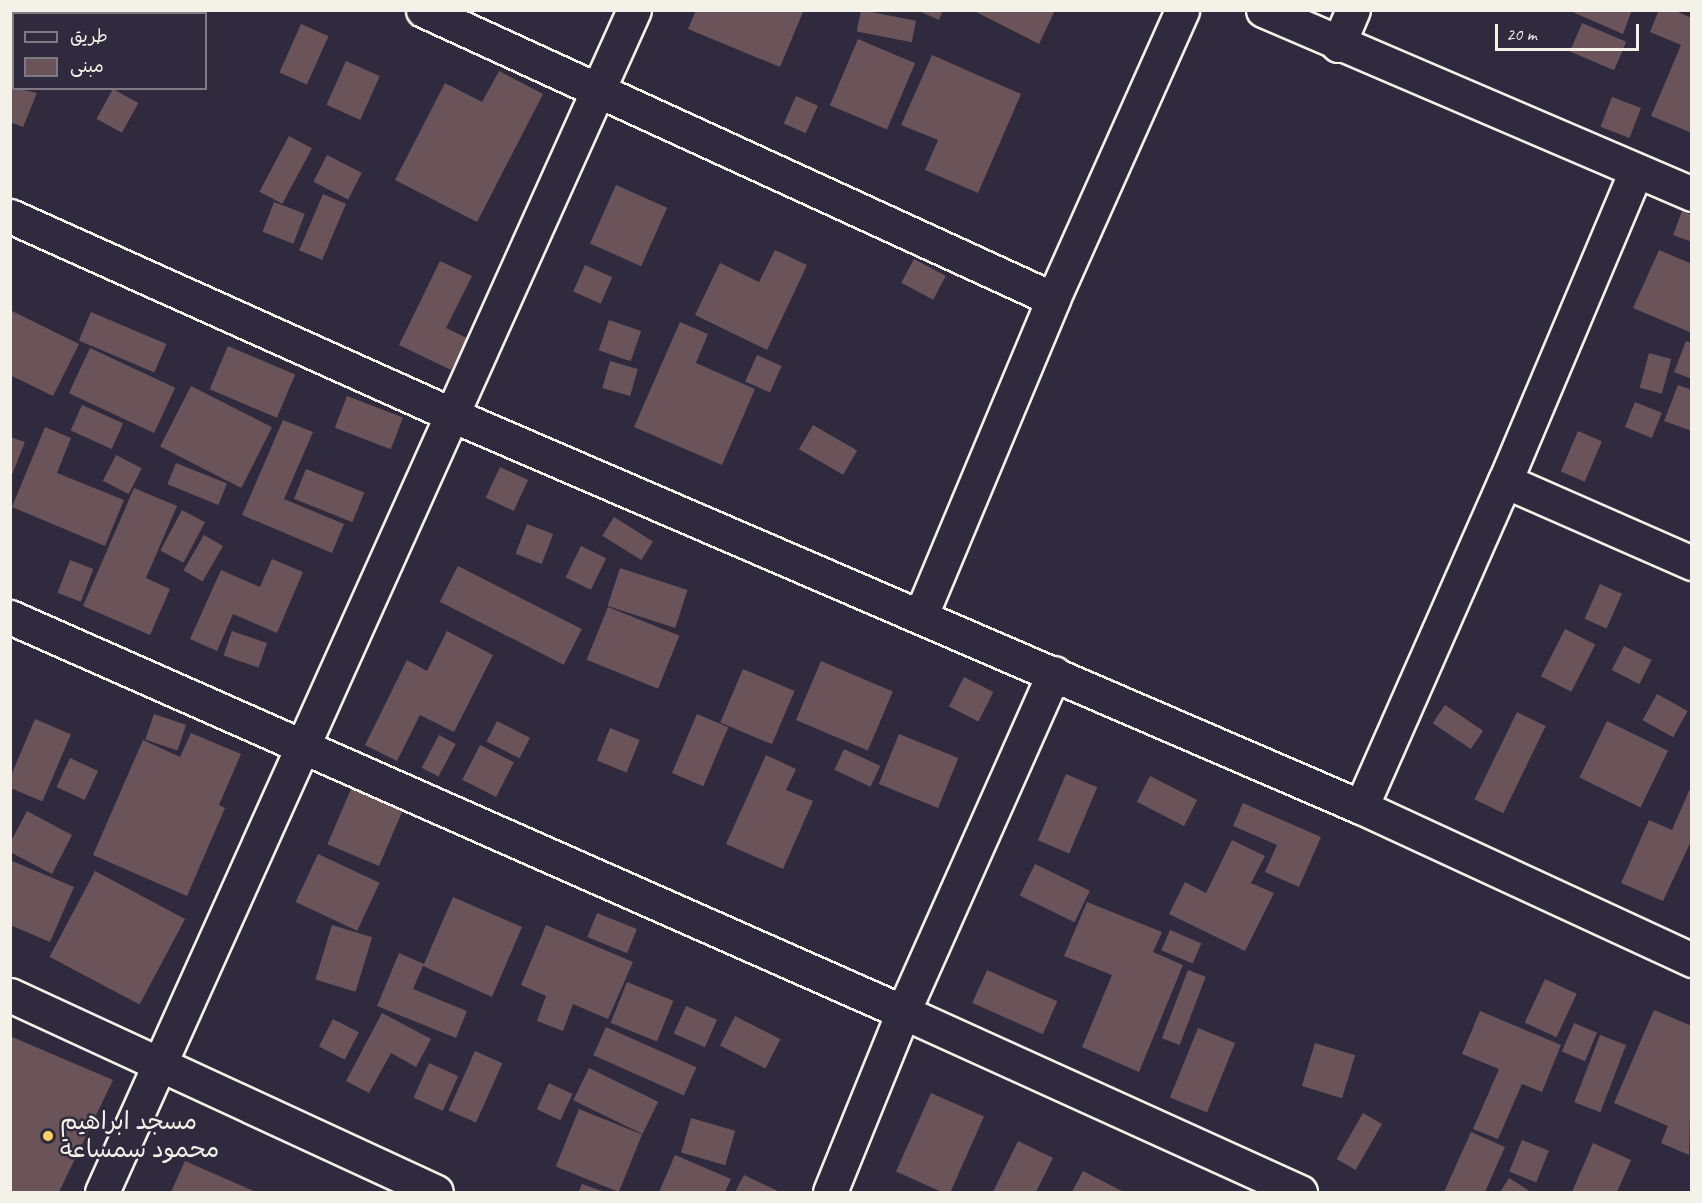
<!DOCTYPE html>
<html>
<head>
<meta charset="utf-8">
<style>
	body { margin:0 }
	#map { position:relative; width:1702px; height:1203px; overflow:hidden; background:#2f2a3d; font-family:Caveat,"Playpen Sans Arabic",sans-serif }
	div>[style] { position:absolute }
	.building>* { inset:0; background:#6a545a; transform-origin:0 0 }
	.roads { filter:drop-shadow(2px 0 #f4f1e8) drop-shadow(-2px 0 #f4f1e8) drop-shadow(0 2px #f4f1e8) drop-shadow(0 -2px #f4f1e8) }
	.street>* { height:33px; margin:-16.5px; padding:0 16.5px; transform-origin:16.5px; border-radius:16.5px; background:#2f2a3d }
	.dots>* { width:16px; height:16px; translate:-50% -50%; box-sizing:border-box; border:3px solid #2f2a3d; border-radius:50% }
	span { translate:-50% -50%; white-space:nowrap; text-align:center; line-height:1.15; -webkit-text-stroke:5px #2f2a3d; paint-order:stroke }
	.poi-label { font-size:24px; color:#f4f1e8 }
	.left { translate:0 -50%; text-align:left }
	.frame { position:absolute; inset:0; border:12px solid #f4f1e8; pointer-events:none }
	.legend { position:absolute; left:12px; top:12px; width:195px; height:78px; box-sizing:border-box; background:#2f2a3d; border:2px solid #7e7a81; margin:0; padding:8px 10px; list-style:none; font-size:18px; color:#f4f1e8 }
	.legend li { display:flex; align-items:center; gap:12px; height:30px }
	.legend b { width:30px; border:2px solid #7e7a81 }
	.scale { position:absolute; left:1495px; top:24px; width:144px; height:27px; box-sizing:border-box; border:3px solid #f4f1e8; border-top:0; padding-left:8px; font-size:18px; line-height:21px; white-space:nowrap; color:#f4f1e8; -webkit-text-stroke:4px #2f2a3d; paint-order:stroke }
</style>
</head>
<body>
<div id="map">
	<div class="building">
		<div style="clip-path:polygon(29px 10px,68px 10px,27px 14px)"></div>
		<div style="clip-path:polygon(696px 10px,799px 10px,803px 12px,780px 67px,688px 29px)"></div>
		<div style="left:861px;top:10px;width:56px;height:22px;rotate:11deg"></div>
		<div style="clip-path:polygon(917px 10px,943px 10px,939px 20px)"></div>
		<div style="clip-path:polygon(972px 10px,1055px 10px,1039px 44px)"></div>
		<div style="clip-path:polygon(1568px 10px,1632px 10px,1623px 34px)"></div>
		<div style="clip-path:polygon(1659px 10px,1673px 10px,1692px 18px,1692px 133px,1651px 116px,1681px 45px,1650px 32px)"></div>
		<div style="left:1582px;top:23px;width:48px;height:31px;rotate:23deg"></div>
		<div style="left:301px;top:24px;width:30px;height:53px;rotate:24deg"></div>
		<div style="left:858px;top:39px;width:62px;height:72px;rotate:23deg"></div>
		<div style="clip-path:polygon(932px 55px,1021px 94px,978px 193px,925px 170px,938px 140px,901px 125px)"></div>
		<div style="left:346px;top:61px;width:37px;height:48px;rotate:24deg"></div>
		<div style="clip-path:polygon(499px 71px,543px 94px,477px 222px,395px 180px,445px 83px,482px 102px)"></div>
		<div style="clip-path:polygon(10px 82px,14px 88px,37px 93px,23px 127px,10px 122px)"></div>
		<div style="left:113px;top:89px;width:29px;height:34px;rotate:29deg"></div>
		<div style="left:796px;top:96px;width:24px;height:30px;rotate:24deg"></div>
		<div style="left:1612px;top:97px;width:31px;height:32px;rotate:21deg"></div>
		<div style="left:289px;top:136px;width:26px;height:63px;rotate:28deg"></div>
		<div style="left:327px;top:155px;width:39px;height:30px;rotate:27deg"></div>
		<div style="left:616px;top:185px;width:56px;height:64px;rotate:24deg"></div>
		<div style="left:323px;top:194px;width:25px;height:61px;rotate:23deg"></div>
		<div style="left:274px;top:202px;width:33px;height:32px;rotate:21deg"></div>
		<div style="clip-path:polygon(1682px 211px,1692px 215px,1692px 242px,1673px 235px)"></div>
		<div style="clip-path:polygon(775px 250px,807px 265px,767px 350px,695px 315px,720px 263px,759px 282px)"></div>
		<div style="clip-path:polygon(1659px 250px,1692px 264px,1692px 333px,1633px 308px)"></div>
		<div style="left:914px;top:259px;width:36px;height:27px;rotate:28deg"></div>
		<div style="clip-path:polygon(440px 261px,472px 276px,446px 328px,467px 338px,451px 370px,399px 345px)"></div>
		<div style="left:585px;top:265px;width:30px;height:29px;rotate:24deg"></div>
		<div style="clip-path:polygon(10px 310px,79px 344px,53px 396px,10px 375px)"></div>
		<div style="left:91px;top:312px;width:82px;height:31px;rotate:23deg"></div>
		<div style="left:609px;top:320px;width:34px;height:32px;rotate:19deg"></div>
		<div style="clip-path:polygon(680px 322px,708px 334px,696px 363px,755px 389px,722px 465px,634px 427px)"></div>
		<div style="clip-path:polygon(1686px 341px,1692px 343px,1692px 379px,1674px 372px)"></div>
		<div style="left:228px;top:346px;width:73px;height:47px;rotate:23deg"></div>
		<div style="left:90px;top:348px;width:94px;height:50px;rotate:25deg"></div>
		<div style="left:1649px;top:353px;width:23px;height:36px;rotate:15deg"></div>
		<div style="left:757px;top:355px;width:27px;height:29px;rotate:24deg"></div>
		<div style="left:610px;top:361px;width:29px;height:28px;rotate:16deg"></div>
		<div style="clip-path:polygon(1678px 385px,1692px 390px,1692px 431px,1664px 421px)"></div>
		<div style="left:191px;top:386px;width:91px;height:68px;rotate:27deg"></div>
		<div style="left:347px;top:396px;width:60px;height:34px;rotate:21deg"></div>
		<div style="left:1635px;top:402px;width:29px;height:27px;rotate:22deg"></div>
		<div style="left:82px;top:405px;width:45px;height:28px;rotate:24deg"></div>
		<div style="clip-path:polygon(283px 420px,313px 432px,284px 499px,344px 524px,332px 553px,242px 515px)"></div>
		<div style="left:813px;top:425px;width:51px;height:28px;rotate:30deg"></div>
		<div style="clip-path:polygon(45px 427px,71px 438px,57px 473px,124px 500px,105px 546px,12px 507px)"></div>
		<div style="left:1578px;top:431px;width:26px;height:44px;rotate:23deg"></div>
		<div style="clip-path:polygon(10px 437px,25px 442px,11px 477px,10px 477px)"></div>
		<div style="left:116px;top:455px;width:29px;height:29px;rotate:27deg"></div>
		<div style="left:176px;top:463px;width:55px;height:23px;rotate:22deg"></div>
		<div style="left:500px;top:467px;width:31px;height:34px;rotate:25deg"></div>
		<div style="left:306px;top:469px;width:63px;height:32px;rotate:22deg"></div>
		<div style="clip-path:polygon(134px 488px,177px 506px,146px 578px,170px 589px,150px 635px,83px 606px)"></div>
		<div style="left:182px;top:510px;width:26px;height:46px;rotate:28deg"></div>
		<div style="left:614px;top:517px;width:46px;height:22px;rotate:32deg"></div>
		<div style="left:527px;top:524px;width:28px;height:32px;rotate:21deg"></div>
		<div style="left:204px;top:535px;width:22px;height:41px;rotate:30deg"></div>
		<div style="left:581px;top:546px;width:28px;height:35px;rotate:26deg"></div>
		<div style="clip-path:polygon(272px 559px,303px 572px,277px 633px,233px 614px,217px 651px,190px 639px,221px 570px,260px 587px)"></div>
		<div style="left:70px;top:560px;width:25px;height:35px;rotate:21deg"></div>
		<div style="left:458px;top:566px;width:139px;height:40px;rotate:27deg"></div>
		<div style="left:620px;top:568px;width:71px;height:40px;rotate:18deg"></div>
		<div style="left:1600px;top:584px;width:24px;height:38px;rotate:24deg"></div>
		<div style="left:608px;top:607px;width:77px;height:57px;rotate:22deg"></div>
		<div style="left:1565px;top:629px;width:34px;height:53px;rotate:27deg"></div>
		<div style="left:232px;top:631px;width:37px;height:26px;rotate:19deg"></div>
		<div style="clip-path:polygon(447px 631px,493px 655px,454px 732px,420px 715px,397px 761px,365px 745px,407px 660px,427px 671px)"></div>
		<div style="left:1624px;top:646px;width:31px;height:27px;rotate:27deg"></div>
		<div style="left:821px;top:661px;width:78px;height:64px;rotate:23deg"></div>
		<div style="left:743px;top:669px;width:56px;height:58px;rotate:23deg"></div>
		<div style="left:964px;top:677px;width:33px;height:33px;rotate:27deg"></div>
		<div style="left:1657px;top:694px;width:35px;height:30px;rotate:29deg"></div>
		<div style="left:1445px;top:705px;width:46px;height:22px;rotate:34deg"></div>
		<div style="left:1517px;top:712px;width:32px;height:97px;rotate:26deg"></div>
		<div style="left:154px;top:714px;width:34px;height:27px;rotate:19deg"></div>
		<div style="left:697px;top:714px;width:34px;height:64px;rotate:23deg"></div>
		<div style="left:35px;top:719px;width:39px;height:73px;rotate:23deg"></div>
		<div style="left:497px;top:721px;width:37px;height:23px;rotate:27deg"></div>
		<div style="left:1607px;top:721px;width:68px;height:63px;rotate:26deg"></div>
		<div style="left:610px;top:728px;width:32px;height:35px;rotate:22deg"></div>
		<div style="clip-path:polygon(191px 733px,241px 754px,219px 805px,225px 808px,187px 896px,93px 855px,143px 740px,180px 757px)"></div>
		<div style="left:899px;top:734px;width:64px;height:54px;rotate:22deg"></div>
		<div style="left:439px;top:735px;width:19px;height:37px;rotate:28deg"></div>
		<div style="left:480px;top:745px;width:38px;height:39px;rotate:27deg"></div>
		<div style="left:844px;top:749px;width:40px;height:23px;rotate:25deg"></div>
		<div style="clip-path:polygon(766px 755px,796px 769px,786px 790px,813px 801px,783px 869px,726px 844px)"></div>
		<div style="left:70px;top:758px;width:31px;height:32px;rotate:25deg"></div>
		<div style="left:1066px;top:774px;width:34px;height:72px;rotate:23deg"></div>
		<div style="left:1150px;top:776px;width:53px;height:29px;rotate:27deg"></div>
		<div style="left:356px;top:777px;width:56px;height:73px;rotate:23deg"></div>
		<div style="clip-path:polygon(1692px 784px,1692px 839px,1663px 901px,1621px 883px,1649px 820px,1672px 830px)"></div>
		<div style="clip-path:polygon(1243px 803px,1321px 837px,1299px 887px,1265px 872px,1277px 845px,1233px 826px)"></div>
		<div style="clip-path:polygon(27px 811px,72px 835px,52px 874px,10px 852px,10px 843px)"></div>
		<div style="clip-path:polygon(1232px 840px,1265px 856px,1251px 883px,1274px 893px,1245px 951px,1169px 914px,1185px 882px,1206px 893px)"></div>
		<div style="left:318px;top:854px;width:68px;height:53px;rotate:25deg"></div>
		<div style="clip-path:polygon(10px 860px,74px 887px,50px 942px,10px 925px)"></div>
		<div style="left:1035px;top:864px;width:61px;height:35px;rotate:26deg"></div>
		<div style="left:95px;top:871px;width:102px;height:97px;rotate:28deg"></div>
		<div style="clip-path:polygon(453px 897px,522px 927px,492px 997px,423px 966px,413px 989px,467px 1011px,456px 1038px,377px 1006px,399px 953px,424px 964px)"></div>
		<div style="clip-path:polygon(1087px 902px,1162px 932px,1153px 952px,1183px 965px,1139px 1072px,1082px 1047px,1112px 975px,1064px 956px)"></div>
		<div style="left:597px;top:913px;width:43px;height:26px;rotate:22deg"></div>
		<div style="left:332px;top:925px;width:42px;height:57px;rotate:17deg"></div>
		<div style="clip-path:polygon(546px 925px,633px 962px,608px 1019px,573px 1004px,563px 1031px,537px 1021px,546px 996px,521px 985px)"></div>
		<div style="left:1170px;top:930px;width:34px;height:22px;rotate:23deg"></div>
		<div style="left:987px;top:970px;width:77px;height:36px;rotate:24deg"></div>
		<div style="left:1188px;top:970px;width:19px;height:73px;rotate:21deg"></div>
		<div style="left:1545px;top:979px;width:35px;height:48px;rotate:25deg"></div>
		<div style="left:627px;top:982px;width:50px;height:44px;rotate:22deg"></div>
		<div style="left:686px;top:1006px;width:34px;height:30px;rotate:24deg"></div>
		<div style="clip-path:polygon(1654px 1010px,1692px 1026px,1689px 1155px,1661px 1143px,1668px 1126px,1614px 1103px)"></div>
		<div style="clip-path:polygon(1480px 1011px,1561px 1045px,1542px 1092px,1522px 1084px,1498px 1139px,1473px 1129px,1499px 1069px,1462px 1054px)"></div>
		<div style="clip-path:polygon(382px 1013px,431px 1039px,416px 1067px,391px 1053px,369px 1093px,346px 1081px)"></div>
		<div style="left:735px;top:1016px;width:51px;height:33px;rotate:27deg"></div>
		<div style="left:333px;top:1019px;width:29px;height:31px;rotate:27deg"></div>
		<div style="left:1574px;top:1023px;width:25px;height:31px;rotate:23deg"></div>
		<div style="left:606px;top:1027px;width:99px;height:31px;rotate:24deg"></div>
		<div style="left:1198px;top:1028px;width:40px;height:75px;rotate:22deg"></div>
		<div style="left:1600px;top:1035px;width:28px;height:72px;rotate:21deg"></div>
		<div style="clip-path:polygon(10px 1036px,113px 1080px,59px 1192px,10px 1192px)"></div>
		<div style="left:1315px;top:1043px;width:42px;height:45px;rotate:17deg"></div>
		<div style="left:475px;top:1051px;width:30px;height:65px;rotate:24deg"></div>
		<div style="left:429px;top:1063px;width:32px;height:38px;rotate:24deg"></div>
		<div style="left:589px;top:1068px;width:77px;height:36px;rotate:26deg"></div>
		<div style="left:549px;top:1083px;width:26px;height:29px;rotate:25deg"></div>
		<div style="left:931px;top:1093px;width:58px;height:86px;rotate:24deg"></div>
		<div style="left:579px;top:1109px;width:68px;height:62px;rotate:22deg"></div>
		<div style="left:1363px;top:1113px;width:22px;height:53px;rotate:30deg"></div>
		<div style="left:691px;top:1118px;width:46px;height:36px;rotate:16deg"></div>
		<div style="clip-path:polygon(1471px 1132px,1505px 1147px,1485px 1192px,1444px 1192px)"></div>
		<div style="left:1522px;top:1140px;width:29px;height:34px;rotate:22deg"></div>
		<div style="clip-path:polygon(1018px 1141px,1053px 1158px,1036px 1192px,993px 1192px)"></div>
		<div style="clip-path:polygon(1593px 1143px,1631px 1160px,1617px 1192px,1572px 1192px)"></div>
		<div style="clip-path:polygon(675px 1155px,731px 1179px,725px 1192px,659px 1192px)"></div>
		<div style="clip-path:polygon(185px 1161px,256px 1192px,171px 1192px)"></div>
		<div style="clip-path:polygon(1083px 1171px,1124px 1192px,1072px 1192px)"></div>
		<div style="clip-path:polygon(744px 1175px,780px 1192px,735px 1192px)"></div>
		<div style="clip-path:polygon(1509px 1178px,1531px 1192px,1500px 1192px)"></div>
		<div style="clip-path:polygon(582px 1184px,605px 1192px,579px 1192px)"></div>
	</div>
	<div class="roads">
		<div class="street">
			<div style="left:423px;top:10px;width:693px;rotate:24.64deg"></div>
			<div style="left:1263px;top:10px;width:467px;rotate:23.2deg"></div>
			<div style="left:1338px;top:45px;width:38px;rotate:-67deg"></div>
			<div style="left:10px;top:216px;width:482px;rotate:24.2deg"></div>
			<div style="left:450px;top:414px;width:992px;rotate:23.34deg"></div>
			<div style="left:1361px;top:807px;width:365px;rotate:24.8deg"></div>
			<div style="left:1505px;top:481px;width:204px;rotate:23.7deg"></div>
			<div style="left:921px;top:615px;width:342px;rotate:-67.3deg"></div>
			<div style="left:1053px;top:299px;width:316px;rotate:-65.9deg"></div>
			<div style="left:10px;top:617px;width:976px;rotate:23.86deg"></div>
			<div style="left:903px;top:1012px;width:436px;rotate:24.4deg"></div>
			<div style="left:1361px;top:807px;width:356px;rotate:-66.2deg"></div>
			<div style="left:1505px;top:481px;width:337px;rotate:-67.1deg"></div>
			<div style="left:10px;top:995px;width:469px;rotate:24.8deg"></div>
			<div style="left:102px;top:1192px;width:1296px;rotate:-65.77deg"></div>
			<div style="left:830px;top:1192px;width:194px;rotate:-67.9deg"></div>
			<div style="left:903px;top:1012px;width:371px;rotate:-66deg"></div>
		</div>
	</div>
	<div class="dots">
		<div style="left:48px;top:1136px;background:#ffd166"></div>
	</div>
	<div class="poi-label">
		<span class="left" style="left:60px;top:1136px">مسجد ابراهيم<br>محمود سمساعة</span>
	</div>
	<div class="frame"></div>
	<ul class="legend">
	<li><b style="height:8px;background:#2f2a3d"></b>طريق</li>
	<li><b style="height:16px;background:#6a545a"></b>مبنى</li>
	</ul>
	<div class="scale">20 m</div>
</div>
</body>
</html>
